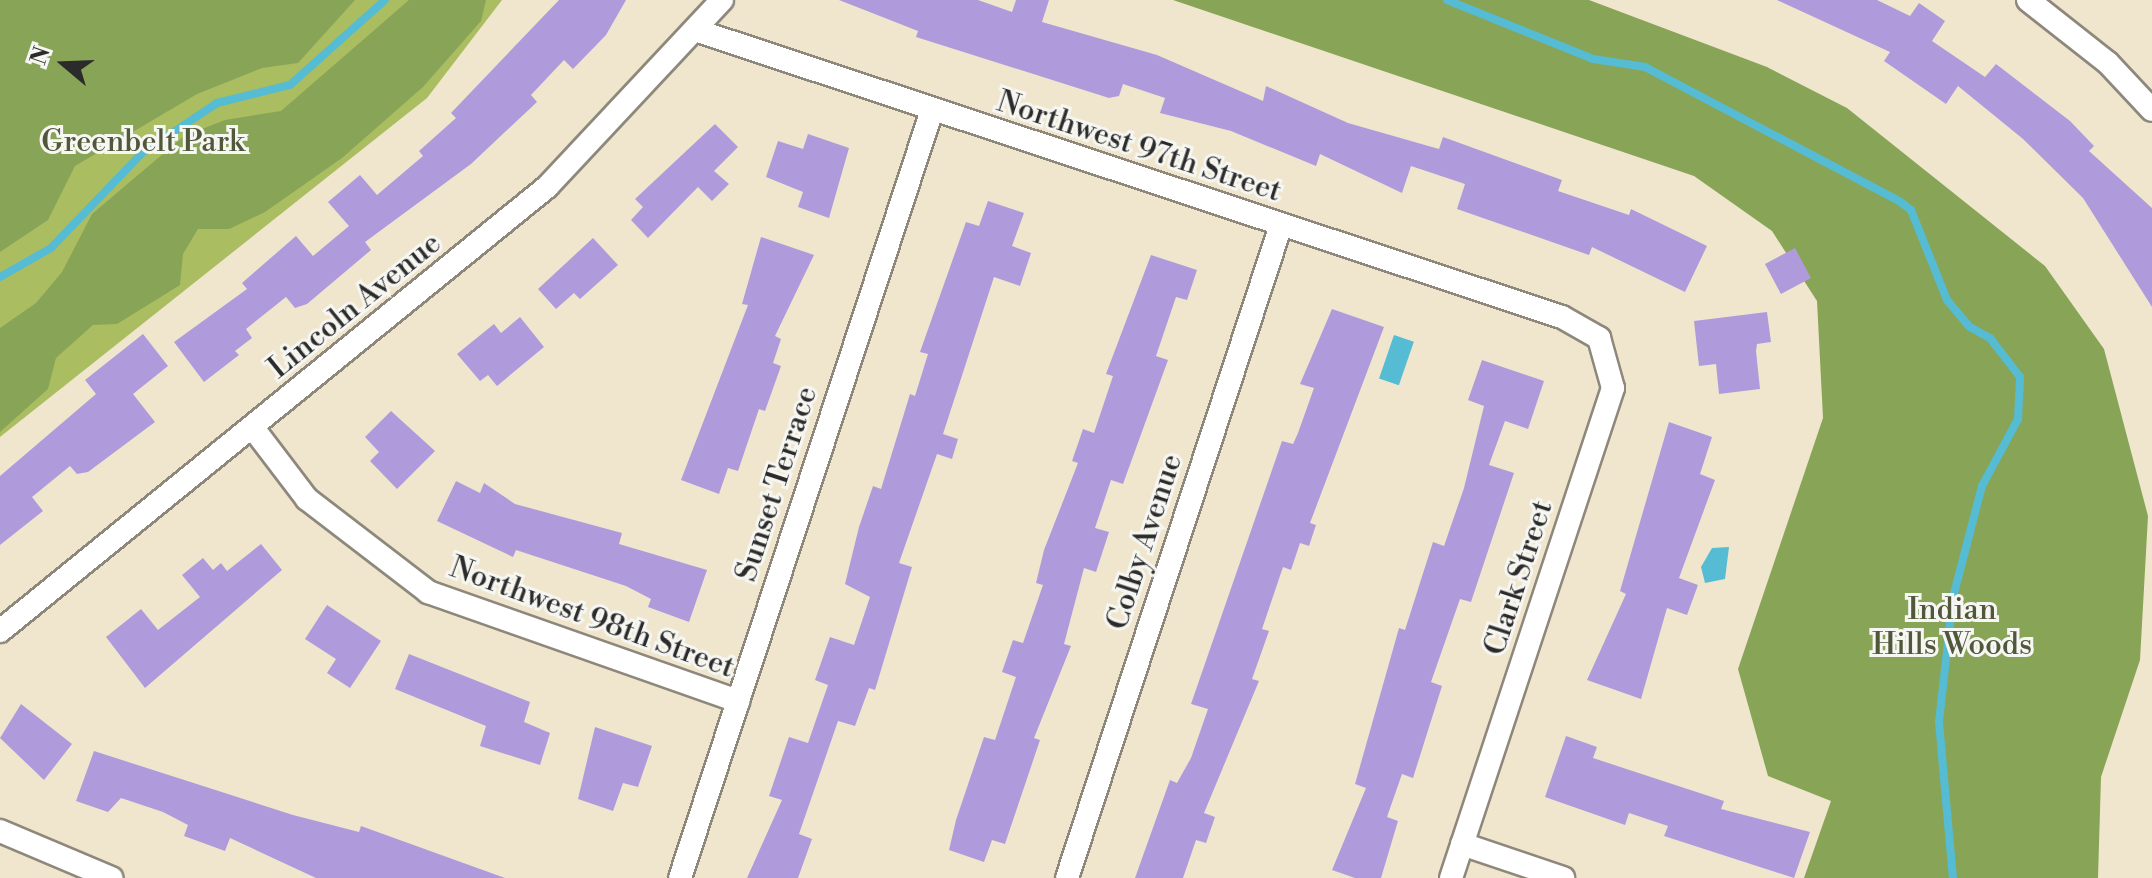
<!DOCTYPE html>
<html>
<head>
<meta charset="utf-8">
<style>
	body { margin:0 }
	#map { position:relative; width:2152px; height:878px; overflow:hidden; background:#f0e6ce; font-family:"Libre Bodoni",serif }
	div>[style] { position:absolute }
	.green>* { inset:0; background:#abbd61 }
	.forest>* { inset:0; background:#88a457 }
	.water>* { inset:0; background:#55bcd3; transform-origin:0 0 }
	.stream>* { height:8px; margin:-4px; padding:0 4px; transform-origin:4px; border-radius:4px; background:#55bcd3 }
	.building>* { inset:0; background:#af9bdb; transform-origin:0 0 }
	.roads { filter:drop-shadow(2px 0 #8e887c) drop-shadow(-2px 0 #8e887c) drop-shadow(0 2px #8e887c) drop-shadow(0 -2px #8e887c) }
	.street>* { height:22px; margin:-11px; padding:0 11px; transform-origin:11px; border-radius:11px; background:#fff }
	span { translate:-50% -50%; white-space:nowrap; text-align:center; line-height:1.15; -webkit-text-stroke:6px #f6f6f2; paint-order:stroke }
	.park-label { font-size:30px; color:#51573b }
	.street-label { font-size:30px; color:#2b2b2b }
	.north { position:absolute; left:24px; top:24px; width:80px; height:80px; -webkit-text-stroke:6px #f6f6f2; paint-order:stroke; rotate:289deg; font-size:22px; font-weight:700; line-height:32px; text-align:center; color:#2b2b2b }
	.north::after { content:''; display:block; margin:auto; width:28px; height:36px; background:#2b2b2b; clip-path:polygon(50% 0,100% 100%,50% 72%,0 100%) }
</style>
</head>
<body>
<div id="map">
	<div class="green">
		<div style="clip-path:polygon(0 0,502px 0,427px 98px,0 437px)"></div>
	</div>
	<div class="forest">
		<div style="clip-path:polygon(0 0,355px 0,298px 63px,262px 68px,197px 94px,75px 166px,48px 220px,0 252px)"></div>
		<div style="clip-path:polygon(409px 0,486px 0,481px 21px,423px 87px,342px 158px,265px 212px,229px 229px,198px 229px,183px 254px,180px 285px,117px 324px,93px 325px,56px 358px,48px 389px,0 432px,0 328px,36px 303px,62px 272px,92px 214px,184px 136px,225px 120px,281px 111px)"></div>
		<div style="clip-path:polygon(1173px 0,1589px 0,1767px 67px,1847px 108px,2045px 266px,2104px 349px,2148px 516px,2140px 660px,2101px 777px,2098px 878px,1804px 878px,1831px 801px,1768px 776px,1738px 669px,1823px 418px,1817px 301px,1772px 231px,1694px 176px)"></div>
	</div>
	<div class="water">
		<div style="left:1394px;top:335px;width:21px;height:46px;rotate:19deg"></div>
		<div style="clip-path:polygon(1729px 547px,1725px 579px,1705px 583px,1701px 567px,1712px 548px)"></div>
	</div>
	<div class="stream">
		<div style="left:1447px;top:0;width:157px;rotate:22deg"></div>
		<div style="left:1593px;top:59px;width:53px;rotate:8.7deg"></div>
		<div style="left:1645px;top:67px;width:287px;rotate:27.8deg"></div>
		<div style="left:1899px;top:201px;width:15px;rotate:37deg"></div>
		<div style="left:1911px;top:210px;width:97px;rotate:68.2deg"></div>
		<div style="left:1947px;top:300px;width:35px;rotate:50deg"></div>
		<div style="left:1970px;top:327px;width:23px;rotate:29deg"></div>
		<div style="left:1990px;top:338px;width:49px;rotate:52.4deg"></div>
		<div style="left:2020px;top:377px;width:42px;rotate:92.7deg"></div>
		<div style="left:2018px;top:419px;width:76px;rotate:118.2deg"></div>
		<div style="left:1982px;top:486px;width:115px;rotate:104.6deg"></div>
		<div style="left:1953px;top:597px;width:126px;rotate:96.4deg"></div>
		<div style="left:1939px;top:722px;width:157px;rotate:84.9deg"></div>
		<div style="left:0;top:277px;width:59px;rotate:-29.6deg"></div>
		<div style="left:51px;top:248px;width:132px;rotate:-46.2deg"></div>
		<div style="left:142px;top:153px;width:90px;rotate:-33.7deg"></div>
		<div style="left:217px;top:103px;width:75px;rotate:-13.9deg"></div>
		<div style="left:290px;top:85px;width:127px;rotate:-41.8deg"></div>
	</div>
	<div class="building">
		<div style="clip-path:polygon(559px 0,626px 0,606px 35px,573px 69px,564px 60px,531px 95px,537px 102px,471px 164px,365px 242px,371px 250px,307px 304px,295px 308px,286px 297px,246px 329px,252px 338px,235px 351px,239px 355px,204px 382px,174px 342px,247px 289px,242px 283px,296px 236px,313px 256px,349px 226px,328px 202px,360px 175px,377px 195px,423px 156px,419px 151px,456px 118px,451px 113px)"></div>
		<div style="clip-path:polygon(839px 0,978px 0,1012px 12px,1016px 0,1049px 0,1042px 22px,1157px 55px,1263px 101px,1266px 86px,1348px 123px,1439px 149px,1443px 137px,1562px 180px,1558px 191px,1629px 215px,1631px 209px,1707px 246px,1685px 292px,1592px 247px,1589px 255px,1457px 209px,1465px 184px,1411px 166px,1402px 193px,1320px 154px,1316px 166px,1231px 131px,1160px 113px,1165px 98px,1123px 84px,1119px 96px,1109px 98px,916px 37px,918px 31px)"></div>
		<div style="clip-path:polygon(1777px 0,1877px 0,1910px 16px,1919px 3px,1945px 21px,1932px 41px,1985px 77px,1996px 64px,2070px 121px,2094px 146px,2089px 151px,2152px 208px,2152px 307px,2083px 198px,2023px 139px,1958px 86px,1946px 104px,1884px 61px,1890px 52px)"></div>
		<div style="clip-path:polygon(715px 124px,738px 147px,714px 171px,729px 184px,712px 201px,698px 187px,648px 238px,631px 220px,643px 207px,635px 199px)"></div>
		<div style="clip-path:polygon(808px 134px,849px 148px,829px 218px,798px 207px,803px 192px,766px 177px,778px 141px,803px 149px)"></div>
		<div style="clip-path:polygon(988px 201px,1024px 213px,1012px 246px,1031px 253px,1020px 286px,994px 277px,943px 434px,958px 439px,952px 459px,937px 454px,899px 563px,912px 567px,875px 690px,869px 688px,855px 726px,838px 721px,799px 834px,812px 839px,798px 878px,747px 878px,782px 800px,769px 796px,789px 737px,808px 743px,828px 685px,815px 680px,830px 637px,854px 645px,870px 597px,845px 584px,859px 527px,873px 486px,881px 489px,910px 394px,915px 396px,928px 354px,920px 352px,966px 222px,979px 226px)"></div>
		<div style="clip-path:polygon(761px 237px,814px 255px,775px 336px,781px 339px,773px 363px,781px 366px,765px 411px,759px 409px,738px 471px,728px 468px,719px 494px,681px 480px,748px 305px,742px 304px)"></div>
		<div style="clip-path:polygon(593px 238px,618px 265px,580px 299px,574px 293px,556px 309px,538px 289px)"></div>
		<div style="left:1795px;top:248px;width:34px;height:34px;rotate:62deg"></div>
		<div style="clip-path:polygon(1151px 255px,1197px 270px,1187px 300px,1176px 297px,1156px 356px,1168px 360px,1123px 484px,1111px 480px,1095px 528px,1109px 532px,1096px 572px,1084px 568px,1064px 644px,1071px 646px,1034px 738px,1040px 740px,1005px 844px,992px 840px,984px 862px,949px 850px,956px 820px,984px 737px,995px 740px,1016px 677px,1002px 672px,1013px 640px,1023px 643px,1043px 585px,1036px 583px,1044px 550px,1078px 463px,1072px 461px,1083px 429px,1094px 433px,1113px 376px,1106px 374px)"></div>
		<div style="clip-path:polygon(1332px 309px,1384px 327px,1310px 523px,1316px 525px,1309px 546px,1300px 543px,1291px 570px,1283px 567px,1262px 629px,1269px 631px,1252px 679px,1259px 681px,1204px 813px,1215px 817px,1206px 843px,1196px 840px,1183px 878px,1135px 878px,1170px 780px,1177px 783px,1191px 758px,1208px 709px,1191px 704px,1282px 441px,1293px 444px,1298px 433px,1314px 388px,1300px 384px)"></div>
		<div style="clip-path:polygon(1767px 312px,1771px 342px,1757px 344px,1756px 351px,1760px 389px,1719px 394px,1716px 364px,1699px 366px,1694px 321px)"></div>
		<div style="clip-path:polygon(520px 317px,544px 347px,497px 386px,488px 375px,480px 381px,457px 354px,494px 324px,501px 333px)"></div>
		<div style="clip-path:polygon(143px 334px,168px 366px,133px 394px,155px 422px,88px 472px,77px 474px,70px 466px,32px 497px,43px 511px,0 545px,0 476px,96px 394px,85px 380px)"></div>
		<div style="clip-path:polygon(1482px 360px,1544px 381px,1528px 429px,1505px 421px,1489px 465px,1514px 473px,1471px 602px,1460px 599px,1431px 682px,1442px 686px,1413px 778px,1402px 774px,1387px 817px,1398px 821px,1381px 878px,1355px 878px,1332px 870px,1366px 788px,1355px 784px,1399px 628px,1405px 630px,1433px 542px,1444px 546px,1464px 488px,1484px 406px,1468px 400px)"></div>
		<div style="clip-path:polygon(391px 411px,435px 451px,397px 489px,370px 461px,379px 452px,365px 437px)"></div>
		<div style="clip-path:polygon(1669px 422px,1712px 437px,1700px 474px,1715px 480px,1679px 578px,1698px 585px,1687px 615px,1667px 608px,1641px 699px,1587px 680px,1626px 594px,1620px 591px)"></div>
		<div style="clip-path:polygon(456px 481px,480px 493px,484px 483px,515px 504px,622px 533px,619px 544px,707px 570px,689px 622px,648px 607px,651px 599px,626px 586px,516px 550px,513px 557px,437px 521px)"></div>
		<div style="clip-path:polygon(261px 544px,282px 570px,145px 688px,106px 637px,141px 609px,158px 630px,200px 597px,182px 575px,203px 558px,213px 570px,221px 563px,227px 571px)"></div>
		<div style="clip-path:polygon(327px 605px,381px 641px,350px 688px,327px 673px,336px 659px,305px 639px)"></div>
		<div style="clip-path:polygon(409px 654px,530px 702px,524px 722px,550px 733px,540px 765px,480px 746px,486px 726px,395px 689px)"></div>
		<div style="clip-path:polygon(21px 704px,72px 744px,44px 780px,0 738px)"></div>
		<div style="clip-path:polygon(595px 727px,652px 746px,638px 787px,623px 783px,613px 811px,578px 799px)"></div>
		<div style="clip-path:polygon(1566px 736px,1597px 747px,1593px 758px,1724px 801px,1721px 809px,1810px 832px,1794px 878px,1664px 836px,1668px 826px,1629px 813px,1625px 825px,1545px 797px)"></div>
		<div style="clip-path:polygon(94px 751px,293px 815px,359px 832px,361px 826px,505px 878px,316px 878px,230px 838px,225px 851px,184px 836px,188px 825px,163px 812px,121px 798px,108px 812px,76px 801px)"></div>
	</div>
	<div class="roads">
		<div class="street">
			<div style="left:2028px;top:0;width:102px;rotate:38.2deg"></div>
			<div style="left:2108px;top:63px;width:64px;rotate:46.9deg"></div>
			<div style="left:698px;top:31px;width:910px;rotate:18.32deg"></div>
			<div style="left:1562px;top:317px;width:43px;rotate:29.6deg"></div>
			<div style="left:1599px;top:338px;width:52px;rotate:74.4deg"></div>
			<div style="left:1613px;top:388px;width:516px;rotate:108.29deg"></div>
			<div style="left:253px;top:428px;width:89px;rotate:52.7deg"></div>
			<div style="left:307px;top:499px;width:153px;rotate:37.5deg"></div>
			<div style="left:428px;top:592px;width:329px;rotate:19.4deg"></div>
			<div style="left:0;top:631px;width:705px;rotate:-39.07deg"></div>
			<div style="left:547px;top:187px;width:256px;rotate:-46.9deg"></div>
			<div style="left:0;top:831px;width:121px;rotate:22.9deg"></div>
			<div style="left:1462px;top:844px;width:107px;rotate:18.6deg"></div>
			<div style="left:680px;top:878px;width:808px;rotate:-71.83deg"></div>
			<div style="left:1067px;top:878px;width:687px;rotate:-71.86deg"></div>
		</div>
	</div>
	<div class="park-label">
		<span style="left:143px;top:142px">Greenbelt Park</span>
		<span style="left:1952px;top:627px">Indian<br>Hills Woods</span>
	</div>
	<div class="street-label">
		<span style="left:1139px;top:147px;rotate:18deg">Northwest 97th Street</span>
		<span style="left:355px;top:306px;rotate:-39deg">Lincoln Avenue</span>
		<span style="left:777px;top:484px;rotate:-72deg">Sunset Terrace</span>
		<span style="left:1145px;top:542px;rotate:-72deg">Colby Avenue</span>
		<span style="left:1519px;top:578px;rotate:-72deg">Clark Street</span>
		<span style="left:592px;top:618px;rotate:20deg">Northwest 98th Street</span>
	</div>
	<div class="north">N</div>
</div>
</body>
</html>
